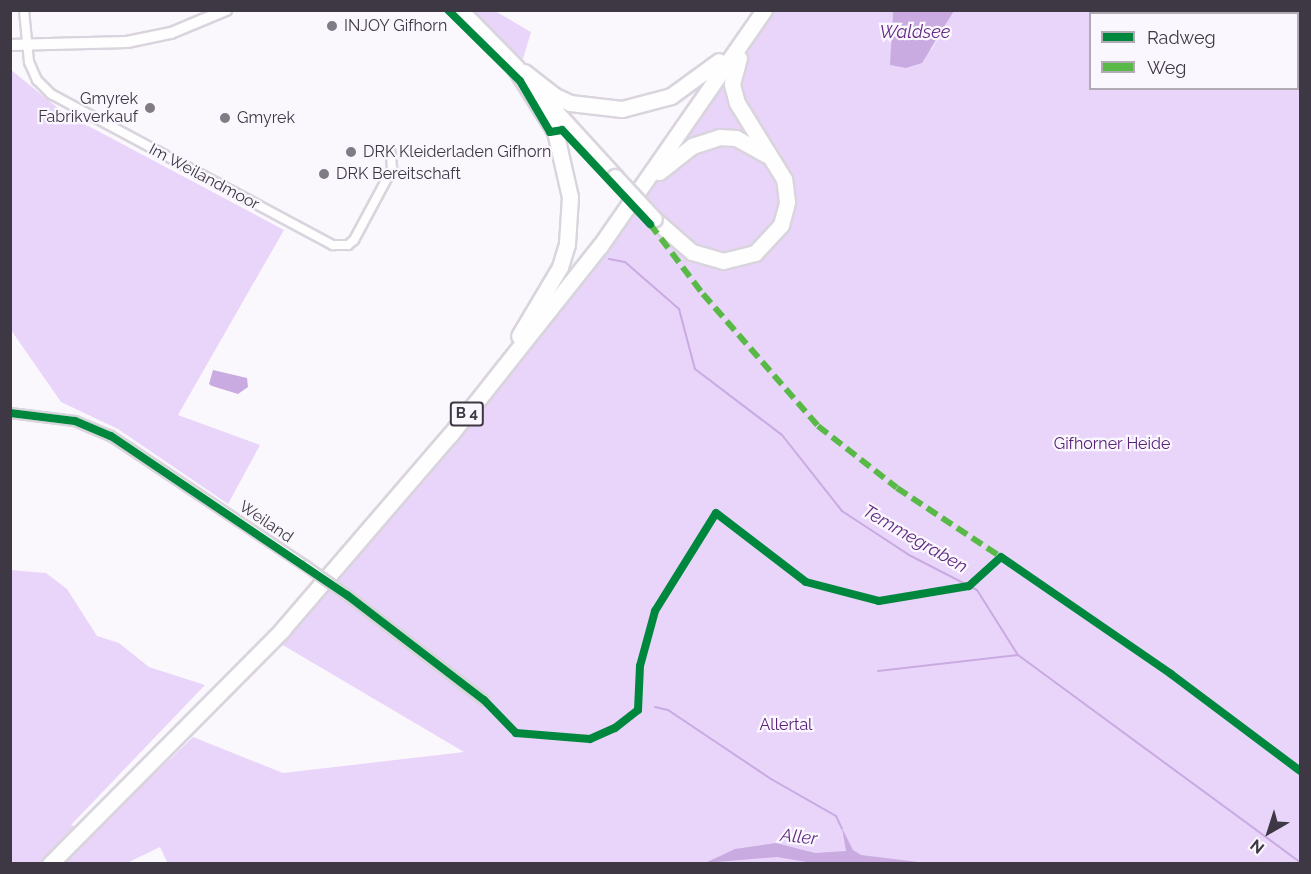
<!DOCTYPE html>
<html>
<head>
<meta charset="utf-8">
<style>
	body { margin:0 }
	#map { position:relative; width:1311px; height:874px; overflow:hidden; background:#fbf8fd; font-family:Raleway,sans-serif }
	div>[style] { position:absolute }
	.green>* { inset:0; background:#e9d5fa }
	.water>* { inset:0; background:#c9aae1 }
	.stream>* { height:2px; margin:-1px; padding:0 1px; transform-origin:1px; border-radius:1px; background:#c9aae1 }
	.roads { filter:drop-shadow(2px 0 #d9d4dd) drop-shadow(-2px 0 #d9d4dd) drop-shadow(0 2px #d9d4dd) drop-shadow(0 -2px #d9d4dd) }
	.street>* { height:8px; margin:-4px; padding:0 4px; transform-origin:4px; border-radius:4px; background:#fefeff }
	.secondary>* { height:10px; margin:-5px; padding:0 5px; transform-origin:5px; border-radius:5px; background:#fefeff }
	.highway>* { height:15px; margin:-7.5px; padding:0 7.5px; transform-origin:7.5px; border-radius:7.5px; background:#fefeff }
	.bridges { filter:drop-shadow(2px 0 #d9d4dd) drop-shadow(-2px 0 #d9d4dd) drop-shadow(0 2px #d9d4dd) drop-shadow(0 -2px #d9d4dd) }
	.street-bridge>* { height:8px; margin:-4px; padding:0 4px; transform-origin:4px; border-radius:4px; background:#fefeff }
	.highway-bridge>* { height:15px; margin:-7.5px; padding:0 7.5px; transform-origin:7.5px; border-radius:7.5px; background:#fefeff }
	.quiet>* { height:6px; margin-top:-3px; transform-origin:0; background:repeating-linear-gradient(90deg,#58b947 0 12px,transparent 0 18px) }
	.cycleway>* { height:8px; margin:-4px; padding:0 4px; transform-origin:4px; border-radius:4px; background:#00873e }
	.dots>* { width:16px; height:16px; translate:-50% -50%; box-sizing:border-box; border:3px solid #fbf7fe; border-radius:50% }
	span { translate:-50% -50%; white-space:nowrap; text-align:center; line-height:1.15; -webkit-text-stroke:4.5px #fbf7fe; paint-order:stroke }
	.shield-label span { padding:2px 4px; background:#fbf7fe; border:2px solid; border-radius:4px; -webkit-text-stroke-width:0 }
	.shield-label { font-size:15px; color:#3e3744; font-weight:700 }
	.poi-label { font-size:16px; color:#3e3744 }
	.left { translate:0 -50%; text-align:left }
	.right { translate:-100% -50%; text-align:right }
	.street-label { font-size:16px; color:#3e3744 }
	.park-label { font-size:16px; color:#59217a }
	.water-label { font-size:18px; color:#622b85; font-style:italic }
	.frame { position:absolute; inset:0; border:12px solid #3e3744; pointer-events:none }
	.legend { position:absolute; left:1089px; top:12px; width:210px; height:78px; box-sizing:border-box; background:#fbf7fe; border:2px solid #afaab4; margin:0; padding:8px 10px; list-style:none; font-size:18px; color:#3e3744 }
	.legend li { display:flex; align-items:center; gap:12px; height:30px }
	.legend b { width:30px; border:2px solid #afaab4 }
	.north { position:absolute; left:1239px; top:802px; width:60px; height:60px; -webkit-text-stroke:4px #fbf7fe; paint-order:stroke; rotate:219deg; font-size:16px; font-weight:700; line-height:24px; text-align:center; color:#3e3744 }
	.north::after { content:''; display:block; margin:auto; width:21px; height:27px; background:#3e3744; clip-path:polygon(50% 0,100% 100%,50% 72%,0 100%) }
</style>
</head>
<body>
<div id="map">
	<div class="green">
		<div style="clip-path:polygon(472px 11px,495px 11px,531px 32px,523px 59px)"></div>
		<div style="clip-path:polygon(evenodd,762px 11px,893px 11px,891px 50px,931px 50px,954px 11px,1300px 11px,1300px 863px,168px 864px,160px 847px,127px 863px,11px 863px,10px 570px,46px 573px,67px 589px,97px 636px,119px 643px,149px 667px,205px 685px,71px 825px,93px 833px,193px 737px,283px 773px,464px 752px,281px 644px,559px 312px,762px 11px,1090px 14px,1298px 14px,1298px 88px,1090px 88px,1090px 14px)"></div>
		<div style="clip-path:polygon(10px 69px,64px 113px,284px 230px,178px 415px,260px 445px,228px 504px,118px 429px,61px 402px,11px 330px)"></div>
	</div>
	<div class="water">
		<div style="clip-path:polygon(893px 11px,893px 10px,954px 11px,922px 63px,906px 68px,890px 65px)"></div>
		<div style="clip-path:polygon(213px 370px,247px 378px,248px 387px,238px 394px,212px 386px,209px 384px)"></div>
		<div style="clip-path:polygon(842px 828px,853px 850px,861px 855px,926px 863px,818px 864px,777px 857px,705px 863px,735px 849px,776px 843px,815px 853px,846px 851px)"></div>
	</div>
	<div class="stream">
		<div style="left:609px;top:259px;width:16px;rotate:11deg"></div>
		<div style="left:625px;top:262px;width:72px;rotate:41deg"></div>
		<div style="left:679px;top:309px;width:62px;rotate:75.1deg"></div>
		<div style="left:695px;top:369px;width:109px;rotate:37.2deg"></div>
		<div style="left:782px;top:435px;width:97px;rotate:51.7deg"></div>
		<div style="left:842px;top:511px;width:80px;rotate:33.3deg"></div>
		<div style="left:909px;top:555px;width:76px;rotate:27.2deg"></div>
		<div style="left:977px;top:590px;width:77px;rotate:57.8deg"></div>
		<div style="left:1018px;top:655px;width:350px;rotate:36.3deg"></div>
		<div style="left:878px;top:671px;width:141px;rotate:-6.5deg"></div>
		<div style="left:655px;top:707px;width:13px;rotate:13deg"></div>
		<div style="left:668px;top:710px;width:124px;rotate:33.8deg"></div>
		<div style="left:771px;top:779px;width:75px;rotate:29.6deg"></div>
		<div style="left:836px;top:816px;width:14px;rotate:65deg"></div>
	</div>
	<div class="roads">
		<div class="street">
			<div style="left:24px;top:10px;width:52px;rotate:84.5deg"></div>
			<div style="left:29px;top:62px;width:20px;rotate:66deg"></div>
			<div style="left:37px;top:80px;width:20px;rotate:45deg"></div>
			<div style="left:51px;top:94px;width:320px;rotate:28.2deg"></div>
			<div style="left:333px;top:245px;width:15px"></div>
			<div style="left:348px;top:245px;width:8px;rotate:-40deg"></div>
			<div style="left:354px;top:240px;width:81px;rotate:-61.8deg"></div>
			<div style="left:392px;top:169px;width:16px;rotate:-94deg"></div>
			<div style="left:10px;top:413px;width:65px;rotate:7deg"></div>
			<div style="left:75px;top:421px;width:39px;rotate:23deg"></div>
			<div style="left:111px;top:436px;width:234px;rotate:33.7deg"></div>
			<div style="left:347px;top:595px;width:173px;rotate:37.5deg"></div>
		</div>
		<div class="secondary">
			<div style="left:10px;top:45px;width:117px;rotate:-1.5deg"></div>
			<div style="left:127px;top:42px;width:45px;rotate:-11.6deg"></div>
			<div style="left:171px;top:33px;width:60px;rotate:-22.7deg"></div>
		</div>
		<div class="highway">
			<div style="left:460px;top:10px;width:81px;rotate:45.5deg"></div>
			<div style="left:512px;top:63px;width:80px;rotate:57.7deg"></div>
			<div style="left:555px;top:131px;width:68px;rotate:77.2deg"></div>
			<div style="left:570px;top:197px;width:47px;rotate:93.7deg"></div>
			<div style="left:567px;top:244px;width:24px;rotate:107deg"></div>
			<div style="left:560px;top:267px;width:80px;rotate:120.7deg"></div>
			<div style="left:524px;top:72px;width:37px;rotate:38deg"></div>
			<div style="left:553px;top:95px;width:19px;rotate:25deg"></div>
			<div style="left:570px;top:103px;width:52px;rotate:6.6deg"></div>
			<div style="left:622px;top:109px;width:51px;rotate:-14.9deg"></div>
			<div style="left:671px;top:96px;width:59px;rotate:-36.1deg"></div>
			<div style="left:545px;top:100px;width:104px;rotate:47.7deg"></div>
			<div style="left:659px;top:172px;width:42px;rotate:-38.2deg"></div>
			<div style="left:692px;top:146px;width:28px;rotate:-18deg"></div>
			<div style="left:719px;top:137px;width:17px;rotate:3deg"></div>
			<div style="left:736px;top:138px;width:35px;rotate:29deg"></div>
			<div style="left:654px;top:219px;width:50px;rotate:41deg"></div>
			<div style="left:692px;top:252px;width:32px;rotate:16deg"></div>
			<div style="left:723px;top:261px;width:33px;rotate:-14deg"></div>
			<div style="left:755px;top:253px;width:38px;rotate:-47deg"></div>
			<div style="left:781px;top:225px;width:24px;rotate:-75deg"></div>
			<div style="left:787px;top:202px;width:23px;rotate:-97deg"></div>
			<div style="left:784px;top:179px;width:89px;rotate:-121.7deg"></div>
			<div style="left:737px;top:103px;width:20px;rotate:-105deg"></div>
			<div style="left:732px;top:84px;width:27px;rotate:-75deg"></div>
			<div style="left:50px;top:864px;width:330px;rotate:-45.2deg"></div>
			<div style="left:282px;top:630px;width:257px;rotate:-49.3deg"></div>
			<div style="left:450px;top:435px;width:241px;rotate:-51.6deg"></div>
			<div style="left:600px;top:246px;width:287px;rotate:-55.2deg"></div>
		</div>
	</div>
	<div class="bridges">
		<div class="street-bridge">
			<div style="left:306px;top:566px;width:50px;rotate:35.3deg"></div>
		</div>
		<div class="highway-bridge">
			<div style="left:615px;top:177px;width:57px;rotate:47.1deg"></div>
		</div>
	</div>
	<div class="quiet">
		<div style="left:650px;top:224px;width:88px;rotate:52.9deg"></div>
		<div style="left:703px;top:294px;width:175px;rotate:48.9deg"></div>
		<div style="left:818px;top:426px;width:100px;rotate:38.1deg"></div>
		<div style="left:897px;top:488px;width:128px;rotate:33.6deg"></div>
	</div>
	<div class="cycleway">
		<div style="left:448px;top:10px;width:101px;rotate:44.6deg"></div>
		<div style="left:520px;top:81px;width:59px;rotate:59.5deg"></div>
		<div style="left:550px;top:132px;width:12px;rotate:-9deg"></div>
		<div style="left:562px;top:130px;width:129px;rotate:46.9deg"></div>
		<div style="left:10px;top:413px;width:65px;rotate:7deg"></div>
		<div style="left:75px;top:421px;width:39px;rotate:23deg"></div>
		<div style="left:111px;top:436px;width:285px;rotate:34deg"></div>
		<div style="left:347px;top:595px;width:173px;rotate:37.5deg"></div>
		<div style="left:484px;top:700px;width:46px;rotate:45.9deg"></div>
		<div style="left:516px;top:733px;width:74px;rotate:4.6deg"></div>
		<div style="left:590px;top:739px;width:27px;rotate:-24deg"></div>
		<div style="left:615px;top:728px;width:29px;rotate:-38deg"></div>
		<div style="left:638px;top:710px;width:44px;rotate:-87.4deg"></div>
		<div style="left:640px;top:666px;width:57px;rotate:-74.7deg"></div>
		<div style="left:655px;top:611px;width:115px;rotate:-58.1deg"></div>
		<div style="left:716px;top:513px;width:113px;rotate:37.5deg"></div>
		<div style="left:806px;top:582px;width:75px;rotate:14.6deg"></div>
		<div style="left:879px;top:601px;width:91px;rotate:-9.5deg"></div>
		<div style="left:969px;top:586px;width:43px;rotate:-42.2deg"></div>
		<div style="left:1001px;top:557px;width:206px;rotate:34.5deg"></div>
		<div style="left:1171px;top:674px;width:161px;rotate:36.9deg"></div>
	</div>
	<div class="dots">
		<div style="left:332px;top:26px;background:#807b85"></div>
		<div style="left:150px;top:108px;background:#807b85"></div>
		<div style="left:225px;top:118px;background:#807b85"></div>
		<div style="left:351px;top:152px;background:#807b85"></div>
		<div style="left:324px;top:174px;background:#807b85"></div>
	</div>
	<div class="shield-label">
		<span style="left:467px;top:414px">B 4</span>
	</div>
	<div class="poi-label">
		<span class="left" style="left:344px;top:26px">INJOY Gifhorn</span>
		<span class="right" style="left:138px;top:108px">Gmyrek<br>Fabrikverkauf</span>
		<span class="left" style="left:237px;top:118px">Gmyrek</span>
		<span class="left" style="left:363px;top:152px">DRK Kleiderladen Gifhorn</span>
		<span class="left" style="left:336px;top:174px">DRK Bereitschaft</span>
	</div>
	<div class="street-label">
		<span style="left:204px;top:177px;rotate:28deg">Im Weilandmoor</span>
		<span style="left:266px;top:522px;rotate:34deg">Weiland</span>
	</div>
	<div class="park-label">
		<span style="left:1112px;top:444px">Gifhorner Heide</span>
		<span style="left:786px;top:725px">Allertal</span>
	</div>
	<div class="water-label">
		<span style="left:915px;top:32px">Waldsee</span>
		<span style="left:915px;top:539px;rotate:30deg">Temmegraben</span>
		<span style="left:799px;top:837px;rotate:6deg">Aller</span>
	</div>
	<div class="frame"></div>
	<ul class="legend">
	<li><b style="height:8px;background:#00873e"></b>Radweg</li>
	<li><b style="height:8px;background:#58b947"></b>Weg</li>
	</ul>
	<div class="north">N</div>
</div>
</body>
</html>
